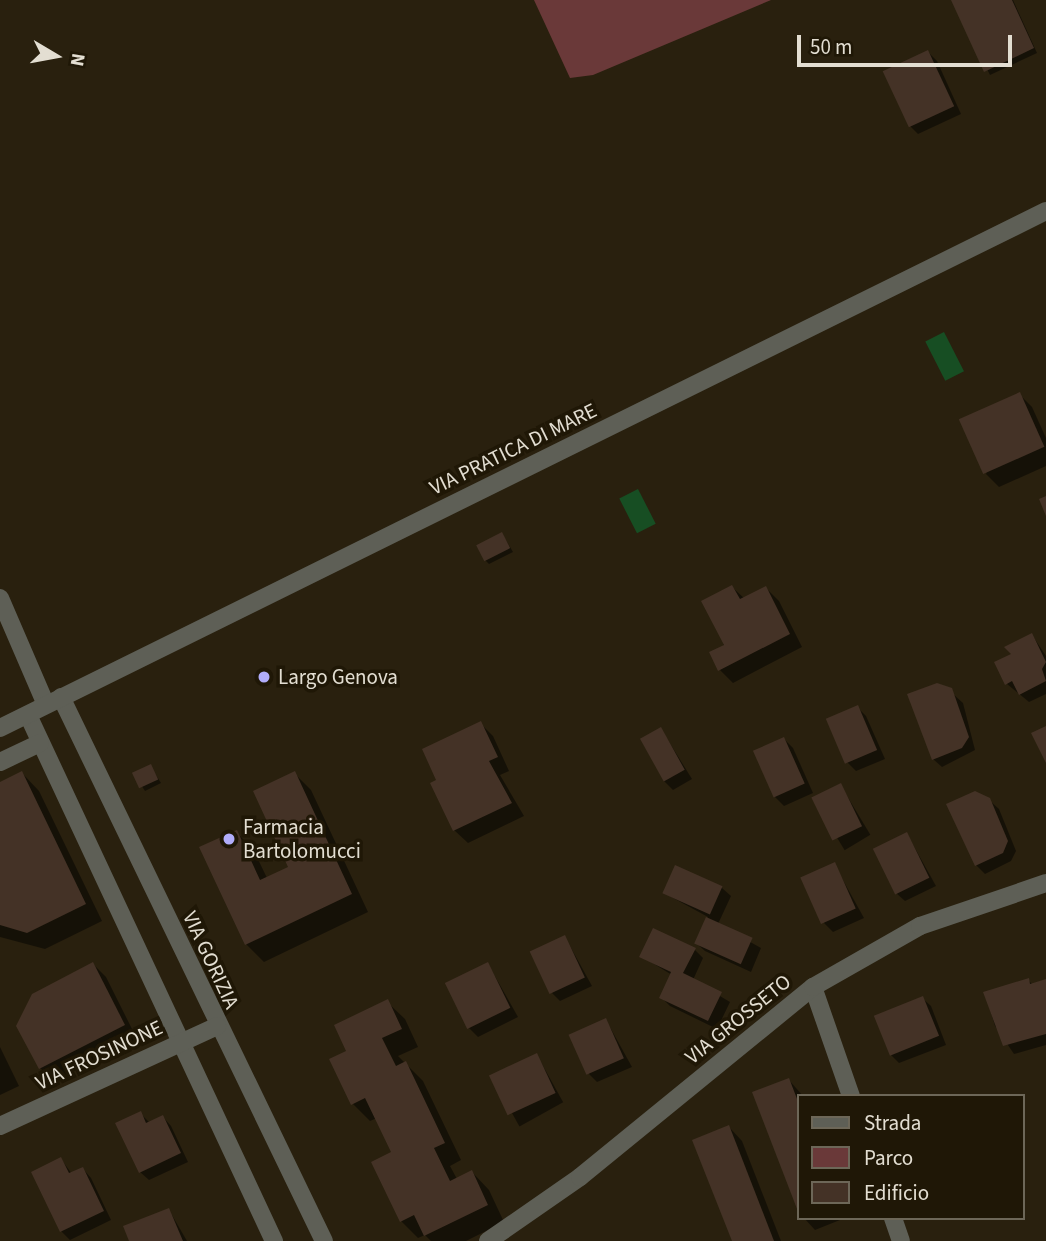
<!DOCTYPE html>
<html>
<head>
<meta charset="utf-8">
<style>
	body { margin:0 }
	#map { position:relative; width:1046px; height:1241px; overflow:hidden; background:#29200e; font-family:"Source Sans 3",sans-serif }
	div>[style] { position:absolute }
	.green>* { inset:0; background:#6a3939 }
	.water>* { inset:0; background:#174e23; transform-origin:0 0 }
	.shadow>* { inset:0; background:#0007; transform-origin:0 0 }
	.building>* { inset:0; background:#443226; transform-origin:0 0 }
	.minor>* { height:18px; margin:-9px; padding:0 9px; transform-origin:9px; border-radius:9px; background:#5e5f56 }
	.dots>* { width:19px; height:19px; translate:-50% -50%; box-sizing:border-box; border:4px solid #1f1706; border-radius:50% }
	span { translate:-50% -50%; white-space:nowrap; text-align:center; line-height:1.15; -webkit-text-stroke:7px #1f1706; paint-order:stroke }
	.street-label { font-size:21px; color:#e3ded2 }
	.poi-label { font-size:21px; color:#e3ded2 }
	.left { translate:0 -50%; text-align:left }
	.legend { position:absolute; left:797px; top:1094px; width:228px; height:126px; box-sizing:border-box; background:#1f1706; border:2px solid #6d6758; margin:0; padding:9px 12px; list-style:none; font-size:21px; color:#e3ded2 }
	.legend li { display:flex; align-items:center; gap:14px; height:35px }
	.legend b { width:35px; border:2px solid #6d6758 }
	.north { position:absolute; left:21px; top:21px; width:70px; height:70px; -webkit-text-stroke:5px #1f1706; paint-order:stroke; rotate:100deg; font-size:19px; font-weight:700; line-height:28px; text-align:center; color:#e3ded2 }
	.north::after { content:''; display:block; margin:auto; width:24px; height:32px; background:#e3ded2; clip-path:polygon(50% 0,100% 100%,50% 72%,0 100%) }
	.scale { position:absolute; left:797px; top:35px; width:215px; height:32px; box-sizing:border-box; border:4px solid #e3ded2; border-top:0; padding-left:9px; font-size:21px; line-height:24px; white-space:nowrap; color:#e3ded2; -webkit-text-stroke:5px #1f1706; paint-order:stroke }
</style>
</head>
<body>
<div id="map">
	<div class="green">
		<div style="clip-path:polygon(534px 0,771px 0,593px 75px,570px 78px)"></div>
	</div>
	<div class="water">
		<div style="left:944px;top:332px;width:44px;height:21px;rotate:63deg"></div>
		<div style="left:638px;top:489px;width:39px;height:21px;rotate:63deg"></div>
	</div>
	<div class="shadow">
		<div style="clip-path:polygon(953px 0,1013px 0,1037px 53px,990px 75px)"></div>
		<div style="clip-path:polygon(928px 52px,937px 61px,961px 114px,918px 134px,910px 126px)"></div>
		<div style="clip-path:polygon(1019px 394px,1032px 407px,1046px 438px,1046px 466px,999px 487px,986px 474px)"></div>
		<div style="clip-path:polygon(502px 534px,513px 552px,489px 564px,485px 560px)"></div>
		<div style="clip-path:polygon(732px 587px,745px 599px,766px 588px,779px 601px,802px 647px,733px 683px,720px 670px)"></div>
		<div style="clip-path:polygon(1032px 635px,1046px 656px,1046px 694px,1029px 702px,1007px 684px,1014px 655px)"></div>
		<div style="clip-path:polygon(953px 694px,963px 703px,975px 750px,942px 767px,933px 759px)"></div>
		<div style="clip-path:polygon(857px 707px,866px 716px,885px 759px,856px 771px,847px 762px,829px 720px)"></div>
		<div style="clip-path:polygon(480px 723px,493px 736px,509px 771px,500px 775px,524px 816px,468px 843px,454px 830px,438px 781px)"></div>
		<div style="clip-path:polygon(661px 729px,692px 779px,673px 790px,664px 781px)"></div>
		<div style="clip-path:polygon(784px 739px,793px 748px,813px 793px,784px 806px,775px 797px)"></div>
		<div style="clip-path:polygon(150px 766px,161px 783px,145px 791px,134px 774px)"></div>
		<div style="clip-path:polygon(22px 773px,39px 791px,102px 921px,45px 949px,0 937px,0 784px)"></div>
		<div style="clip-path:polygon(294px 773px,311px 790px,368px 912px,264px 962px,246px 944px,201px 848px,236px 832px,253px 849px,267px 878px,291px 867px)"></div>
		<div style="left:841px;top:786px;width:57px;height:30px;rotate:59deg"></div>
		<div style="clip-path:polygon(989px 800px,999px 809px,1016px 851px,1011px 861px,985px 874px,976px 865px)"></div>
		<div style="clip-path:polygon(907px 834px,936px 886px,905px 901px,896px 893px)"></div>
		<div style="clip-path:polygon(834px 864px,864px 918px,833px 932px,824px 923px)"></div>
		<div style="clip-path:polygon(722px 888px,731px 896px,718px 924px,761px 948px,751px 972px,705px 951px,696px 943px,708px 917px,664px 893px)"></div>
		<div style="clip-path:polygon(565px 937px,592px 986px,560px 1001px,552px 993px)"></div>
		<div style="clip-path:polygon(695px 950px,703px 958px,693px 980px,730px 1002px,717px 1029px,670px 1006px,661px 997px,672px 975px,641px 956px)"></div>
		<div style="clip-path:polygon(93px 964px,106px 977px,137px 1039px,54px 1081px,40px 1068px)"></div>
		<div style="clip-path:polygon(488px 964px,518px 1017px,478px 1037px,469px 1028px)"></div>
		<div style="clip-path:polygon(1028px 980px,1033px 985px,1046px 981px,1046px 1045px,1014px 1054px,995px 1026px,985px 993px)"></div>
		<div style="clip-path:polygon(922px 998px,931px 1006px,946px 1045px,899px 1063px,890px 1054px)"></div>
		<div style="clip-path:polygon(387px 1002px,405px 1019px,418px 1047px,398px 1056px,423px 1081px,461px 1160px,450px 1166px,457px 1179px,472px 1172px,489px 1190px,504px 1222px,466px 1241px,431px 1241px,425px 1235px,418px 1238px,401px 1221px,393px 1153px,377px 1118px,370px 1121px,353px 1104px,349px 1051px)"></div>
		<div style="clip-path:polygon(606px 1020px,632px 1067px,597px 1082px,589px 1074px)"></div>
		<div style="clip-path:polygon(0 1047px,19px 1086px,0 1095px)"></div>
		<div style="left:537px;top:1055px;width:54px;height:50px;rotate:61deg"></div>
		<div style="clip-path:polygon(789px 1080px,803px 1096px,799px 1096px,799px 1210px,754px 1093px)"></div>
		<div style="clip-path:polygon(140px 1113px,149px 1122px,163px 1117px,171px 1126px,188px 1162px,149px 1180px,140px 1172px)"></div>
		<div style="clip-path:polygon(729px 1127px,742px 1141px,781px 1241px,734px 1241px)"></div>
		<div style="clip-path:polygon(61px 1159px,72px 1174px,83px 1169px,91px 1178px,111px 1220px,70px 1240px,61px 1231px)"></div>
		<div style="clip-path:polygon(169px 1210px,187px 1241px,130px 1241px)"></div>
		<div style="clip-path:polygon(804px 1218px,845px 1218px,815px 1230px)"></div>
	</div>
	<div class="building">
		<div style="clip-path:polygon(951px 0,1012px 0,1034px 48px,984px 72px)"></div>
		<div style="left:928px;top:50px;width:62px;height:50px;rotate:65deg"></div>
		<div style="left:1020px;top:392px;width:60px;height:67px;rotate:66deg"></div>
		<div style="clip-path:polygon(1046px 496px,1046px 516px,1039px 499px)"></div>
		<div style="left:502px;top:532px;width:18px;height:29px;rotate:63deg"></div>
		<div style="clip-path:polygon(732px 585px,740px 599px,766px 586px,790px 634px,718px 671px,709px 652px,724px 645px,701px 601px)"></div>
		<div style="clip-path:polygon(1032px 633px,1046px 662px,1042px 669px,1046px 681px,1019px 695px,1012px 681px,1005px 685px,994px 662px,1011px 654px,1004px 647px)"></div>
		<div style="clip-path:polygon(937px 683px,952px 688px,969px 737px,962px 748px,932px 760px,907px 694px)"></div>
		<div style="left:858px;top:705px;width:49px;height:35px;rotate:67deg"></div>
		<div style="clip-path:polygon(481px 721px,498px 757px,489px 761px,512px 803px,453px 831px,430px 783px,436px 780px,422px 749px)"></div>
		<div style="clip-path:polygon(1046px 726px,1046px 763px,1031px 733px)"></div>
		<div style="left:661px;top:727px;width:49px;height:24px;rotate:61deg"></div>
		<div style="left:784px;top:737px;width:51px;height:34px;rotate:66deg"></div>
		<div style="left:151px;top:764px;width:17px;height:21px;rotate:65deg"></div>
		<div style="clip-path:polygon(22px 771px,86px 904px,27px 933px,0 925px,0 782px)"></div>
		<div style="clip-path:polygon(295px 771px,352px 894px,245px 945px,199px 847px,237px 830px,260px 880px,288px 867px,253px 791px)"></div>
		<div style="left:841px;top:783px;width:48px;height:33px;rotate:64deg"></div>
		<div style="clip-path:polygon(975px 791px,990px 798px,1008px 841px,1003px 853px,975px 866px,946px 804px)"></div>
		<div style="left:907px;top:832px;width:51px;height:38px;rotate:64deg"></div>
		<div style="left:835px;top:862px;width:51px;height:38px;rotate:66deg"></div>
		<div style="left:675px;top:865px;width:52px;height:31px;rotate:24deg"></div>
		<div style="left:706px;top:917px;width:51px;height:29px;rotate:24deg"></div>
		<div style="clip-path:polygon(653px 928px,696px 948px,683px 973px,722px 992px,708px 1021px,659px 998px,671px 972px,639px 957px)"></div>
		<div style="left:565px;top:935px;width:47px;height:39px;rotate:65deg"></div>
		<div style="clip-path:polygon(93px 962px,125px 1025px,39px 1069px,16px 1026px,32px 994px)"></div>
		<div style="left:488px;top:962px;width:51px;height:48px;rotate:64deg"></div>
		<div style="clip-path:polygon(1029px 978px,1030px 984px,1046px 979px,1046px 1034px,1003px 1046px,983px 992px)"></div>
		<div style="left:923px;top:996px;width:43px;height:53px;rotate:68deg"></div>
		<div style="clip-path:polygon(388px 999px,402px 1029px,382px 1038px,396px 1066px,406px 1061px,445px 1143px,434px 1148px,450px 1181px,472px 1170px,488px 1205px,424px 1236px,414px 1215px,400px 1222px,371px 1162px,391px 1152px,365px 1098px,351px 1105px,329px 1059px,346px 1051px,334px 1025px)"></div>
		<div style="left:606px;top:1018px;width:44px;height:41px;rotate:66deg"></div>
		<div style="left:537px;top:1053px;width:44px;height:53px;rotate:65deg"></div>
		<div style="clip-path:polygon(789px 1078px,799px 1104px,799px 1214px,752px 1092px)"></div>
		<div style="clip-path:polygon(141px 1111px,146px 1123px,163px 1115px,181px 1153px,139px 1173px,115px 1123px)"></div>
		<div style="clip-path:polygon(729px 1125px,774px 1241px,732px 1241px,692px 1140px)"></div>
		<div style="clip-path:polygon(61px 1157px,69px 1173px,83px 1167px,104px 1211px,60px 1232px,31px 1172px)"></div>
		<div style="clip-path:polygon(169px 1208px,183px 1241px,129px 1241px,123px 1226px)"></div>
	</div>
	<div class="minor">
		<div style="left:0;top:598px;width:116px;rotate:66.7deg"></div>
		<div style="left:61px;top:697px;width:604px;rotate:64.2deg"></div>
		<div style="left:28px;top:715px;width:581px;rotate:64.94deg"></div>
		<div style="left:0;top:728px;width:1167px;rotate:-26.3deg"></div>
		<div style="left:0;top:762px;width:44px;rotate:-25.4deg"></div>
		<div style="left:813px;top:987px;width:115px;rotate:70.8deg"></div>
		<div style="left:0;top:1126px;width:239px;rotate:-24.7deg"></div>
		<div style="left:893px;top:1218px;width:24px;rotate:71deg"></div>
		<div style="left:488px;top:1241px;width:112px;rotate:-34.8deg"></div>
		<div style="left:580px;top:1177px;width:301px;rotate:-39.2deg"></div>
		<div style="left:813px;top:987px;width:123px;rotate:-29.7deg"></div>
		<div style="left:920px;top:926px;width:133px;rotate:-18.8deg"></div>
	</div>
	<div class="dots">
		<div style="left:264px;top:677px;background:#b1adfa"></div>
		<div style="left:229px;top:839px;background:#b1adfa"></div>
	</div>
	<div class="street-label">
		<span style="left:513px;top:449px;rotate:-26deg">VIA PRATICA DI MARE</span>
		<span style="left:211px;top:960px;rotate:65deg">VIA GORIZIA</span>
		<span style="left:738px;top:1019px;rotate:-39deg">VIA GROSSETO</span>
		<span style="left:99px;top:1055px;rotate:-25deg">VIA FROSINONE</span>
	</div>
	<div class="poi-label">
		<span class="left" style="left:278px;top:677px">Largo Genova</span>
		<span class="left" style="left:243px;top:839px">Farmacia<br>Bartolomucci</span>
	</div>
	<ul class="legend">
	<li><b style="height:9px;background:#5e5f56"></b>Strada</li>
	<li><b style="height:19px;background:#6a3939"></b>Parco</li>
	<li><b style="height:19px;background:#443226"></b>Edificio</li>
	</ul>
	<div class="north">N</div>
	<div class="scale">50 m</div>
</div>
</body>
</html>
